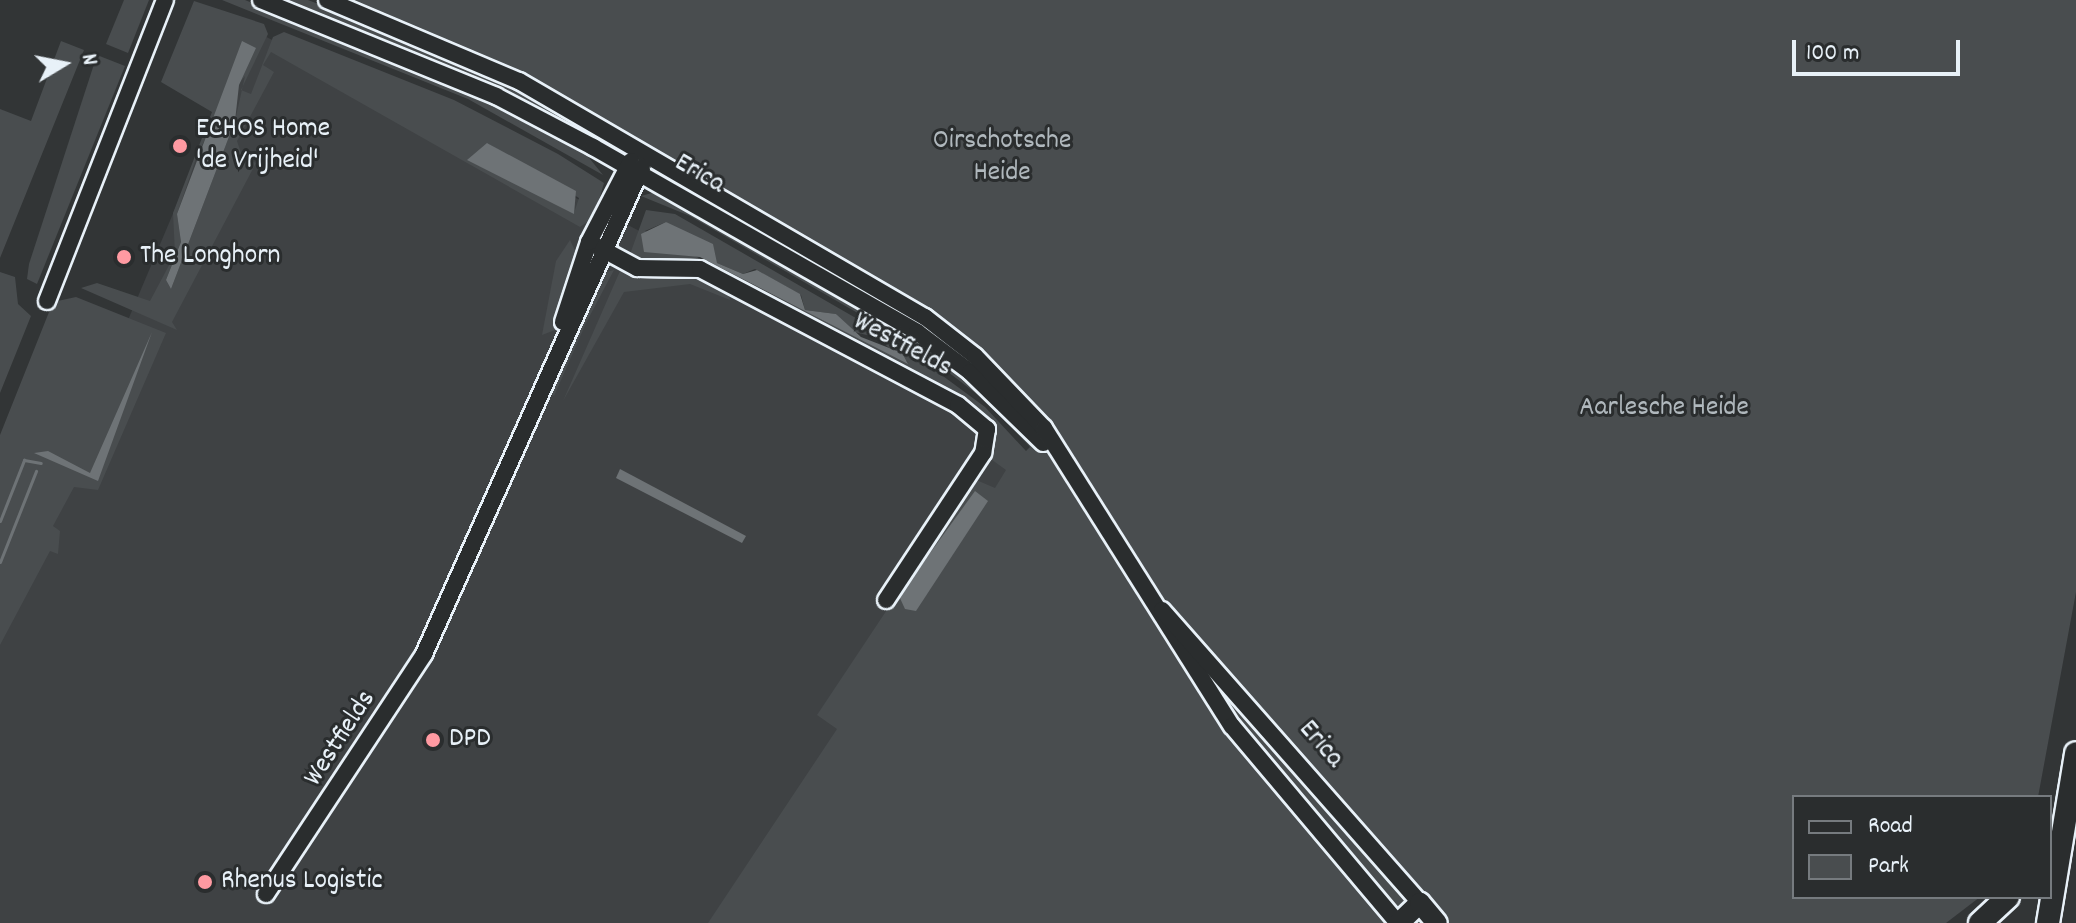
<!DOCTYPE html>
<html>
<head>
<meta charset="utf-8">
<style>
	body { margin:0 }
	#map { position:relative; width:2076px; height:923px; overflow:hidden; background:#323536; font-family:Dekko,sans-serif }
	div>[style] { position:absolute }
	.built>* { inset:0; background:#3f4244 }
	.green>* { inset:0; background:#494d4f }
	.water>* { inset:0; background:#6e7376 }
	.stream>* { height:3px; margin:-1.5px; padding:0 1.5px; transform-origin:1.5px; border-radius:1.5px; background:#6e7376 }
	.roads { filter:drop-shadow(2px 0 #e8f1f8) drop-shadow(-2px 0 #e8f1f8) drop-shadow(0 2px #e8f1f8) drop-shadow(0 -2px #e8f1f8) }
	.minor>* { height:16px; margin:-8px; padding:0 8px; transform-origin:8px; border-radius:8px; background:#2a2d2e }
	.major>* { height:20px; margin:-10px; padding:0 10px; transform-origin:10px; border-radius:10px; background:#2a2d2e }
	.highway>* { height:22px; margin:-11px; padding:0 11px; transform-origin:11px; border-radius:11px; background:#2a2d2e }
	.dots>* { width:22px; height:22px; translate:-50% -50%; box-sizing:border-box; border:4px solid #2a2d2e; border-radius:50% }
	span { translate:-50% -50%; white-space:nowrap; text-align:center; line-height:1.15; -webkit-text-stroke:6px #2a2d2e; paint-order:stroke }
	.poi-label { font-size:28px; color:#e8f1f8 }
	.left { translate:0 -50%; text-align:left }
	.park-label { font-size:28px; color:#b0b8bd }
	.street-label { font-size:28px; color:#e8f1f8 }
	.legend { position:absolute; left:1792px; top:795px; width:260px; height:104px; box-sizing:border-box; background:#2a2d2e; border:2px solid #767b7f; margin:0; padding:10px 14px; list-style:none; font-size:24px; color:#e8f1f8 }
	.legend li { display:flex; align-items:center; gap:16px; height:40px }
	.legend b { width:40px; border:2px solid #767b7f }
	.north { position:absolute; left:24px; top:24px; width:80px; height:80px; -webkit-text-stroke:6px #2a2d2e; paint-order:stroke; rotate:80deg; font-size:22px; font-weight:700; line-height:32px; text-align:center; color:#e8f1f8 }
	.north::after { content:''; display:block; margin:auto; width:28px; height:36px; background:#e8f1f8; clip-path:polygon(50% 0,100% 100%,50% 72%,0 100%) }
	.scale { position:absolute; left:1792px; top:40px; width:168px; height:36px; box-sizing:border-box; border:4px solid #e8f1f8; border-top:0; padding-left:10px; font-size:24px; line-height:28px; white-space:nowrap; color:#e8f1f8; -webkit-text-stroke:6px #2a2d2e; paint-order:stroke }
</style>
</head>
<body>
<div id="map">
	<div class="built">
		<div style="clip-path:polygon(251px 29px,978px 407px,1025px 462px,732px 923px,0 923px,0 623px)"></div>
	</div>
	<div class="green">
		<div style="clip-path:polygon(124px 0,149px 0,128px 53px,106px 44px)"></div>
		<div style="clip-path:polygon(222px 0,245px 0,491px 102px,586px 154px,603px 175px,468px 99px)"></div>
		<div style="clip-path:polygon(279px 0,308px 0,500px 75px,611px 142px,606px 150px)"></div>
		<div style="clip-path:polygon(evenodd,340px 0,2076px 0,2076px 592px,2038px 797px,1794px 797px,1794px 897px,1980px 897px,1946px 923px,708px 923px,837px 729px,817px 715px,974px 479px,995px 488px,1006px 470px,988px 457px,997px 435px,982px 411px,701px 263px,629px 257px,646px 210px,675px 214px,894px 340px,985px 407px,1026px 451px,1030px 447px,991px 405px,913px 345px,690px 216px,641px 196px,659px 191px,944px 355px,986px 361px,646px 151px,340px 0,666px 222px,717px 263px,743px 274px,755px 269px,801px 295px,805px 310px,836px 314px,850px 331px,875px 337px,909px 363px,645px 231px,666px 222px)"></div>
		<div style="clip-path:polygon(evenodd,194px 1px,264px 24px,268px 34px,241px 90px,251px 94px,273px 37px,284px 32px,454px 100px,558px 154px,604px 183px,594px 217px,580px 227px,271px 52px,263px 65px,274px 72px,237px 141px,242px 156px,256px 163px,172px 322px,177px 330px,81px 288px,97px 283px,150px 301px,175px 254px,173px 213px,212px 112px,161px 82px,194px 1px,245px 76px,235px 121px,171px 289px,166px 280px,181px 242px,177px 214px,196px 159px,219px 108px,245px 76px,194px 1px,487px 143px,579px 198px,574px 213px,487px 143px)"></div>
		<div style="clip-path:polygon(61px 41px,84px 50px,0 258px,0 109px,31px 121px)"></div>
		<div style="clip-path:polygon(97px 55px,125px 66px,37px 284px,27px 279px,29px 264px)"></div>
		<div style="clip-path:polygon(570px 240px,580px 261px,555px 330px,542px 335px,556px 261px)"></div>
		<div style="clip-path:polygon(614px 270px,586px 323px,554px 396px,549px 391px,602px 273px)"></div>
		<div style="clip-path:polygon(620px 271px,695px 275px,728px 292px,730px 300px,690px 284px,624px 292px,563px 401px)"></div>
		<div style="clip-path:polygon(0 272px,15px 277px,18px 304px,31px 316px,0 393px)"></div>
		<div style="clip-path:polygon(76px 297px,166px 333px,98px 490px,74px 487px,53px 526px,60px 531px,58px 554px,50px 551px,0 645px,0 435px,53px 302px)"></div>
	</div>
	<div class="water">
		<div style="clip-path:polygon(242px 41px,256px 48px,239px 85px,235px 121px,171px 289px,166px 280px,181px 242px,177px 214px)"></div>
		<div style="clip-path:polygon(487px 143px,576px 191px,574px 214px,467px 160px)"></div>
		<div style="clip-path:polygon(666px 222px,713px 244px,717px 263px,743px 274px,757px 270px,800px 294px,805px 310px,836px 314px,861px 337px,902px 353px,908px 364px,700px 257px,644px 252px,641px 234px)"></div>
		<div style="clip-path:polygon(152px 332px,98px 481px,34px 453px,48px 451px,90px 473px)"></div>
		<div style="clip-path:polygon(620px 469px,746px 536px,742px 543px,616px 478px)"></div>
		<div style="clip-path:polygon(975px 491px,988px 501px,916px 611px,905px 609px,899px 596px)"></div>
	</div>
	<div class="stream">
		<div style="left:0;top:521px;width:66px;rotate:-68.5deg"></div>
		<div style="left:24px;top:460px;width:17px;rotate:10deg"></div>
		<div style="left:0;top:562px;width:98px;rotate:-68.4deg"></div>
	</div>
	<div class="roads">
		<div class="minor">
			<div style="left:261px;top:0;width:254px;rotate:22.2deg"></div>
			<div style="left:496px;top:96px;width:110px;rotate:27.7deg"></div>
			<div style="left:593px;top:147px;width:373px;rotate:29.7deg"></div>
			<div style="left:917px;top:332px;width:66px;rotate:37deg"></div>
			<div style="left:970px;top:372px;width:102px;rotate:44.2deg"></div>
			<div style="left:327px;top:0;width:208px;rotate:22.9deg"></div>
			<div style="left:519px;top:81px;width:470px;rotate:30.2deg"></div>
			<div style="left:925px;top:317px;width:63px;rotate:38deg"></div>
			<div style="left:975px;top:356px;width:100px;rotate:46.2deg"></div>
			<div style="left:1044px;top:428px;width:352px;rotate:57.8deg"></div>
			<div style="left:1232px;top:726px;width:258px;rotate:49.9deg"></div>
			<div style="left:589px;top:242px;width:55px;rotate:28.4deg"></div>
			<div style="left:637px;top:268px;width:63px;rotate:0.9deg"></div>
			<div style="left:700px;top:269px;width:292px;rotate:27.8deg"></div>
			<div style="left:958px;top:405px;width:38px;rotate:40deg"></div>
			<div style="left:987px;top:429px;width:24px;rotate:99deg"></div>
			<div style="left:983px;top:453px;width:176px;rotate:123.4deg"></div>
			<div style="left:47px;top:301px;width:323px;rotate:-68.6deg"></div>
			<div style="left:563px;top:322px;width:84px;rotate:-72deg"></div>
			<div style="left:589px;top:242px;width:91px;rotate:-62.6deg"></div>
			<div style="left:1162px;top:610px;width:390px;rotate:48.6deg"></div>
			<div style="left:266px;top:894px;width:287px;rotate:-56.6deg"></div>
			<div style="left:424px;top:654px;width:534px;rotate:-65.88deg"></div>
		</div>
		<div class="major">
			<div style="left:1399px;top:923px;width:29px;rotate:-44deg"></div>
			<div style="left:1420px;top:903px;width:26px;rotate:50deg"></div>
		</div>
		<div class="highway">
			<div style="left:1980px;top:923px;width:38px;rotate:-43deg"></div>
			<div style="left:2048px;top:923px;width:172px;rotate:-80.6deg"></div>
		</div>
	</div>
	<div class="dots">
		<div style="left:180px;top:146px;background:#ff9aa2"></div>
		<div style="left:124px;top:257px;background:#ff9aa2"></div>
		<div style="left:433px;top:740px;background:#ff9aa2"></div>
		<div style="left:205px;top:882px;background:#ff9aa2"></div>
	</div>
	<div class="poi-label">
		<span class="left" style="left:196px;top:146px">ECHOS Home<br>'de Vrijheid'</span>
		<span class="left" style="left:140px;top:257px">The Longhorn</span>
		<span class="left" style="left:449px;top:740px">DPD</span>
		<span class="left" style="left:221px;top:882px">Rhenus Logistic</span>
	</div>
	<div class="park-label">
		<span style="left:1002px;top:158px">Oirschotsche<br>Heide</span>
		<span style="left:1664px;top:409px">Aarlesche Heide</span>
	</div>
	<div class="street-label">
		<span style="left:699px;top:175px;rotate:30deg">Erica</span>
		<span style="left:902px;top:346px;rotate:28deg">Westfields</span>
		<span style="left:341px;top:739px;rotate:-57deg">Westfields</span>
		<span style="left:1320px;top:745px;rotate:49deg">Erica</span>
	</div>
	<ul class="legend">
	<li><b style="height:10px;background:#2a2d2e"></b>Road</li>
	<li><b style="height:22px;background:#494d4f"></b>Park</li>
	</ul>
	<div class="north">N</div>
	<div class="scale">100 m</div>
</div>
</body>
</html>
